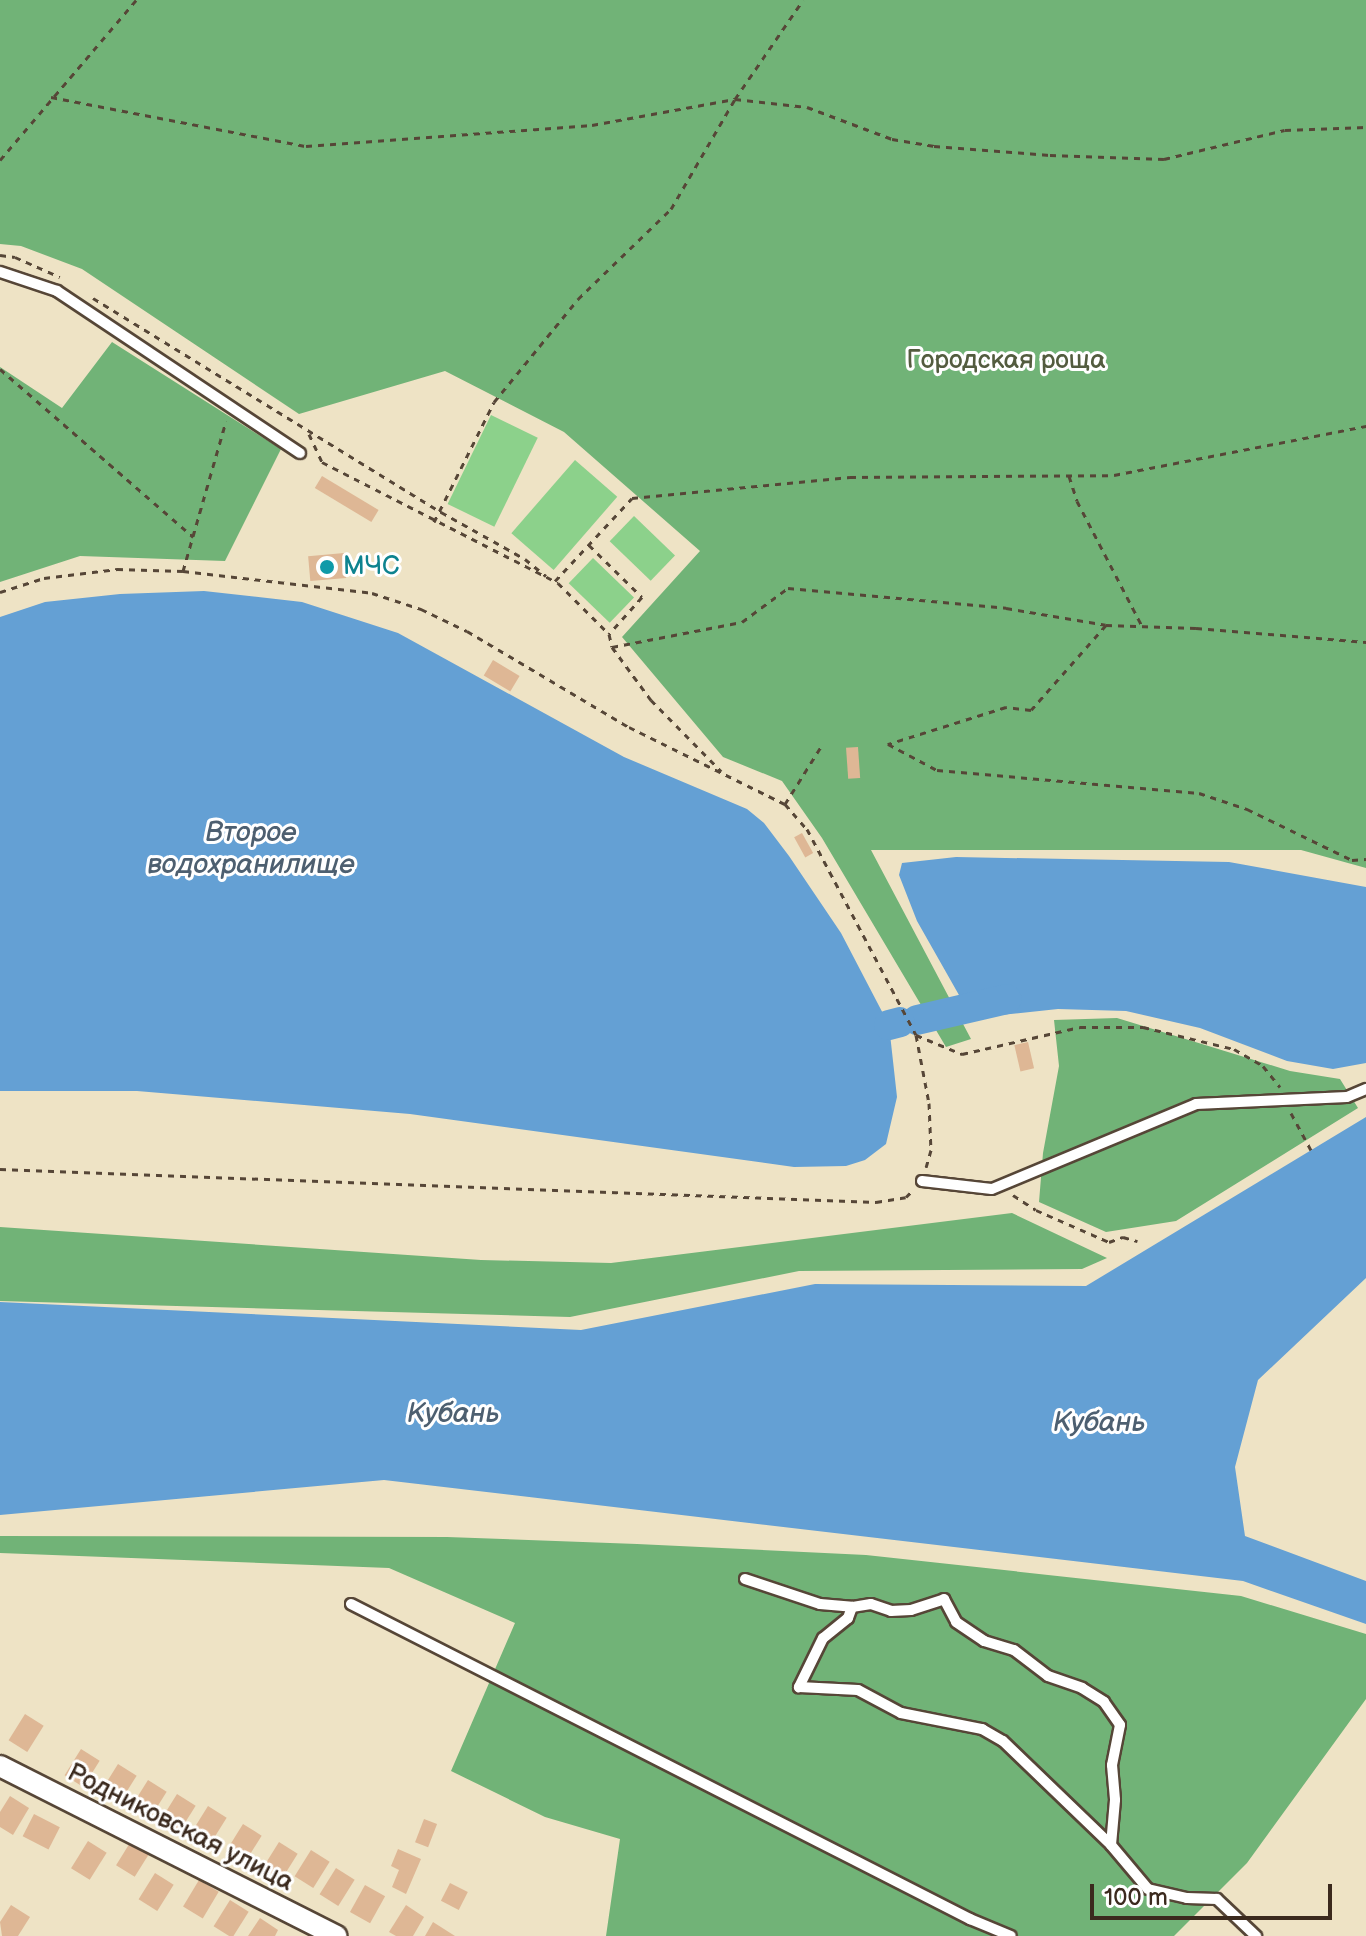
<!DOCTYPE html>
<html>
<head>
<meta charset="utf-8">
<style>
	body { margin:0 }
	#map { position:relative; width:1366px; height:1936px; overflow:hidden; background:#eee3c5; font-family:"Balsamiq Sans",sans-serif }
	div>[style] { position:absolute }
	.green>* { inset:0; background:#8cd18b; transform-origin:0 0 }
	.forest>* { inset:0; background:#71b377 }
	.water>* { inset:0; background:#64a0d4 }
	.river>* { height:30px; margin:-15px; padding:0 15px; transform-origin:15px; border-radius:15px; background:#64a0d4 }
	.building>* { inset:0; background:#deb795; transform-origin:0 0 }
	.path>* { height:3px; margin-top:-1.5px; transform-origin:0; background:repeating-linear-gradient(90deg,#564637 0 6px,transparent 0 12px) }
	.roads { filter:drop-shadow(2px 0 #564637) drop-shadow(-2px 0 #564637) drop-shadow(0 2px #564637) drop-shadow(0 -2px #564637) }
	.lane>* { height:10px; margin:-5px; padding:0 5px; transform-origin:5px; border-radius:5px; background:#fff }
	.street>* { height:20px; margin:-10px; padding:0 10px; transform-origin:10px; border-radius:10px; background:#fff }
	.dots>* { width:22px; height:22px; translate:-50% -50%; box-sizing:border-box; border:4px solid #fff; border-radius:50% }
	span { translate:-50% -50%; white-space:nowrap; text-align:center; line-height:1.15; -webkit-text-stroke:6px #fff; paint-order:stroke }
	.park-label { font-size:26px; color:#535c3f }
	.culture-label { font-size:26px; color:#0d838f }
	.left { translate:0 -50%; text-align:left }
	.street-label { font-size:26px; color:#3b2a1e }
	.water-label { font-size:28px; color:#4d5f70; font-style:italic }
	.scale { position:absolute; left:1090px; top:1884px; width:242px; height:36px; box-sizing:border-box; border:4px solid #3b2a1e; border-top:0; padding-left:10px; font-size:24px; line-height:28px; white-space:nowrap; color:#3b2a1e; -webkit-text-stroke:6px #fff; paint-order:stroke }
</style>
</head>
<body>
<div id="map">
	<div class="green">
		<div style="left:491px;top:415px;width:52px;height:99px;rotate:26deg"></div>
		<div style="left:575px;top:460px;width:56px;height:97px;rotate:41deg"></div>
		<div style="left:634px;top:516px;width:57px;height:35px;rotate:44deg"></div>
		<div style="left:593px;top:558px;width:57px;height:35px;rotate:44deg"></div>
	</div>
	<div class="forest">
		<div style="clip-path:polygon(0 0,1366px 0,1366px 868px,1301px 850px,871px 850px,971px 1039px,946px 1047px,822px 838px,782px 781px,723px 757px,622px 637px,700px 551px,564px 432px,445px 371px,299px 414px,82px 269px,21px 246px,0 244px)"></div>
		<div style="clip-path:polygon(112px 342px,281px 449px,225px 561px,80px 556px,0 582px,0 367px,62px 408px)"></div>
		<div style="clip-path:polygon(1117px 1018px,1290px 1071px,1340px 1079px,1358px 1108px,1176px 1221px,1106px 1232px,1039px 1202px,1043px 1153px,1059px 1066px,1054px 1020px)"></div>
		<div style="clip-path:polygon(1012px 1213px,1107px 1258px,1082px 1269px,799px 1271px,570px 1317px,0 1301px,0 1227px,481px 1260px,611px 1263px)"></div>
		<div style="clip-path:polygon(0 1536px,447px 1537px,637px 1544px,866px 1555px,1241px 1596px,1366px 1634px,1366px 1699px,1247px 1863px,1174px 1936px,606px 1936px,620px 1839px,545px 1817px,451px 1771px,515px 1623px,389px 1568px,0 1553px)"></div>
	</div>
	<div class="water">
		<div style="clip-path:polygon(204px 591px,302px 602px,398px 633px,624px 757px,747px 809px,764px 823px,789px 856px,841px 933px,889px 1025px,897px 1097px,886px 1144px,865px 1160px,846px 1166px,794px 1167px,410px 1114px,137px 1091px,0 1091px,0 617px,45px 602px,120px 594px)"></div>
		<div style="clip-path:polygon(956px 857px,1229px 862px,1366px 887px,1366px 1063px,1333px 1069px,1287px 1061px,1200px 1028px,1126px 1011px,1058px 1009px,972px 1018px,917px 921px,899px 875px,902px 863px)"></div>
		<div style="clip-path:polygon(1366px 1117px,1366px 1278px,1258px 1380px,1235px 1467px,1245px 1536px,1366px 1581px,1366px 1624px,1243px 1581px,384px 1480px,0 1515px,0 1302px,581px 1330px,815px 1284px,1086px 1286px)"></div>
	</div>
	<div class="river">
		<div style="left:917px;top:1020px;width:92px;rotate:-13.1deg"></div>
		<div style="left:889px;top:1025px;width:11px;rotate:-15deg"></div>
	</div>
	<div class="building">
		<div style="left:322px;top:476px;width:66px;height:14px;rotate:31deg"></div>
		<div style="left:344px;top:553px;width:25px;height:36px;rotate:85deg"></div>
		<div style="left:493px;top:660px;width:31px;height:18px;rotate:31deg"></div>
		<div style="left:858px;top:747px;width:31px;height:12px;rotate:86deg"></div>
		<div style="left:802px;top:833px;width:23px;height:9px;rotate:61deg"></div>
		<div style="left:1028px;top:1042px;width:27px;height:14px;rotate:77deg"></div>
		<div style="left:25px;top:1714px;width:22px;height:31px;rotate:32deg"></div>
		<div style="left:81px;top:1749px;width:22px;height:31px;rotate:32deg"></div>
		<div style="left:118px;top:1764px;width:22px;height:31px;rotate:32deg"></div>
		<div style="left:148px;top:1780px;width:22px;height:31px;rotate:32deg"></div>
		<div style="left:177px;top:1794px;width:22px;height:32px;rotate:32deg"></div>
		<div style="clip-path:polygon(10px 1796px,29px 1808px,13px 1835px,0 1827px,0 1812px)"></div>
		<div style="left:208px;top:1806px;width:22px;height:31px;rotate:32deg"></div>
		<div style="left:34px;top:1814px;width:29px;height:25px;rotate:27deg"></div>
		<div style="left:424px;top:1819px;width:14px;height:25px;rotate:21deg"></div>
		<div style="left:243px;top:1824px;width:22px;height:32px;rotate:32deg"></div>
		<div style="left:133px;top:1838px;width:22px;height:32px;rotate:32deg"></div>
		<div style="left:88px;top:1841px;width:22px;height:32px;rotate:32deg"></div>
		<div style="left:279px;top:1842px;width:22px;height:31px;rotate:32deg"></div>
		<div style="clip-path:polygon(398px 1849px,421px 1859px,406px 1894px,392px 1887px,399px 1870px,391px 1866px)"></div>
		<div style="left:311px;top:1850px;width:22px;height:31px;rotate:32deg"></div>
		<div style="left:336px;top:1868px;width:22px;height:31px;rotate:32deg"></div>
		<div style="left:155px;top:1873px;width:22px;height:31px;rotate:32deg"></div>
		<div style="left:199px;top:1880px;width:23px;height:31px;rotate:31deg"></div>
		<div style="left:450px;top:1883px;width:20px;height:20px;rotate:27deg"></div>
		<div style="left:365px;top:1885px;width:23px;height:31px;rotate:29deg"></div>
		<div style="left:230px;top:1900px;width:22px;height:31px;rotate:32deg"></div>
		<div style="clip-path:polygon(11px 1905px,30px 1917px,18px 1936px,2px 1936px,0 1922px)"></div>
		<div style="clip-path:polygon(406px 1905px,424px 1917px,413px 1936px,396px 1936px,389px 1932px)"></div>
		<div style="clip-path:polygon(260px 1918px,278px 1930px,275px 1936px,248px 1936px)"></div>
		<div style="clip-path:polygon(433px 1922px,455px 1936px,425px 1936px)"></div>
	</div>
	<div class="path">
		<div style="left:51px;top:97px;width:260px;rotate:10.9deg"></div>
		<div style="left:306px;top:146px;width:287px;rotate:-4.2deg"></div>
		<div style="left:592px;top:125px;width:145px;rotate:-10.3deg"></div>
		<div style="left:735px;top:99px;width:72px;rotate:6.3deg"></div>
		<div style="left:807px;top:107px;width:91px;rotate:20.6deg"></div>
		<div style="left:892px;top:139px;width:43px;rotate:9.5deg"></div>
		<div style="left:934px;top:146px;width:116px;rotate:4.4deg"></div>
		<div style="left:1050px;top:155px;width:114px;rotate:2deg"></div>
		<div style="left:1164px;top:159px;width:124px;rotate:-13.5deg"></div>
		<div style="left:1285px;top:130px;width:81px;rotate:-2.1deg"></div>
		<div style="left:0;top:160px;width:210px;rotate:-49.6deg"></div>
		<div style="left:0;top:255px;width:15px;rotate:8deg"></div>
		<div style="left:15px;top:257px;width:49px;rotate:24deg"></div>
		<div style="left:93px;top:298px;width:409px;rotate:31.6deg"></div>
		<div style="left:441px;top:512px;width:96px;rotate:29.2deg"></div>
		<div style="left:525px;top:559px;width:27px;rotate:39deg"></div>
		<div style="left:0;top:369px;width:256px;rotate:41deg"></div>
		<div style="left:309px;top:434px;width:31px;rotate:65deg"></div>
		<div style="left:322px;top:462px;width:265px;rotate:27.1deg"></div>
		<div style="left:558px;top:583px;width:72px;rotate:45deg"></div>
		<div style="left:609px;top:634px;width:13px;rotate:77deg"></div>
		<div style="left:612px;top:647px;width:66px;rotate:53.7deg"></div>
		<div style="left:651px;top:700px;width:100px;rotate:45.4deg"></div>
		<div style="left:1069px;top:476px;width:26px;rotate:72deg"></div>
		<div style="left:1077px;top:501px;width:141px;rotate:62.5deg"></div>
		<div style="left:434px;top:522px;width:134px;rotate:-63.4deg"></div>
		<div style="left:494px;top:402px;width:133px;rotate:-50.8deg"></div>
		<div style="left:578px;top:299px;width:129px;rotate:-44.1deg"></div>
		<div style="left:671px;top:209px;width:127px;rotate:-59.8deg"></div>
		<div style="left:735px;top:99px;width:120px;rotate:-55.5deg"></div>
		<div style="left:589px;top:545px;width:74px;rotate:44.5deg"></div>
		<div style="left:642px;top:597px;width:50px;rotate:131.7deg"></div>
		<div style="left:183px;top:571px;width:156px;rotate:-74deg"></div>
		<div style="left:555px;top:581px;width:113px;rotate:-47.1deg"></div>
		<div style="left:632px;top:498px;width:219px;rotate:-5.5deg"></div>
		<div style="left:850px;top:477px;width:264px;rotate:-0.4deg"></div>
		<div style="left:1114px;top:475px;width:257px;rotate:-11deg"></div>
		<div style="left:0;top:592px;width:46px;rotate:-17.7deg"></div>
		<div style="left:44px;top:578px;width:74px;rotate:-7deg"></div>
		<div style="left:117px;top:569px;width:66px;rotate:1.7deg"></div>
		<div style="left:183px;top:571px;width:190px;rotate:6.6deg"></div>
		<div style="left:372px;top:593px;width:52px;rotate:18.1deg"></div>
		<div style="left:421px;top:609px;width:51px;rotate:25.6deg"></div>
		<div style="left:467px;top:631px;width:188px;rotate:30.7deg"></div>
		<div style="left:629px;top:727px;width:174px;rotate:26.3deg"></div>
		<div style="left:785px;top:804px;width:33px;rotate:49deg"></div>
		<div style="left:807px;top:829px;width:233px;rotate:62.1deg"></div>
		<div style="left:916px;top:1035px;width:69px;rotate:79.2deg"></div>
		<div style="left:929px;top:1103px;width:47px;rotate:87.6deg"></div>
		<div style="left:931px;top:1150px;width:18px;rotate:106deg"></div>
		<div style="left:1106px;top:625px;width:90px;rotate:1.9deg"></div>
		<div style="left:1196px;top:628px;width:171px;rotate:4.7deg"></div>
		<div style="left:612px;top:647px;width:132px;rotate:-10.9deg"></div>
		<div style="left:742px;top:622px;width:57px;rotate:-36.5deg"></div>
		<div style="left:788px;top:588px;width:219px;rotate:5.2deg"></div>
		<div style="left:1006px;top:608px;width:101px;rotate:9.6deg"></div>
		<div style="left:1106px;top:625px;width:113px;rotate:131.4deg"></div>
		<div style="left:1031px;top:710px;width:25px;rotate:-173deg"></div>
		<div style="left:1006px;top:707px;width:124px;rotate:162.6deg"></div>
		<div style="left:888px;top:744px;width:55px;rotate:28deg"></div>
		<div style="left:937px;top:770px;width:263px;rotate:5deg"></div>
		<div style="left:1199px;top:793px;width:51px;rotate:18.4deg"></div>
		<div style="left:1247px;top:809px;width:117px;rotate:25.9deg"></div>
		<div style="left:1352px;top:860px;width:14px;rotate:-4deg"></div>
		<div style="left:785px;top:804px;width:70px;rotate:-57.9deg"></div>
		<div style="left:916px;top:1035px;width:50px;rotate:22.4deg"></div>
		<div style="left:962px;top:1054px;width:121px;rotate:-12.9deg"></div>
		<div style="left:1080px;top:1027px;width:63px"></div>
		<div style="left:1143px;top:1027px;width:94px;rotate:13.6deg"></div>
		<div style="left:1234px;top:1049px;width:34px;rotate:30deg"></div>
		<div style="left:1263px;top:1066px;width:27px;rotate:51deg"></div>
		<div style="left:1291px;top:1113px;width:42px;rotate:61.6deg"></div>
		<div style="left:0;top:1169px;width:877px;rotate:2.16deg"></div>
		<div style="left:876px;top:1202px;width:30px;rotate:-9deg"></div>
		<div style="left:906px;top:1197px;width:8px;rotate:-45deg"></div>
		<div style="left:1013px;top:1195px;width:27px;rotate:33deg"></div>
		<div style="left:1036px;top:1210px;width:80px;rotate:23.7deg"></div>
		<div style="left:1109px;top:1242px;width:15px;rotate:-20deg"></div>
		<div style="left:1123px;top:1237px;width:15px;rotate:16deg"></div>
	</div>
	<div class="roads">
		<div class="lane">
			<div style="left:0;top:272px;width:60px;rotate:18.4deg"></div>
			<div style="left:57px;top:291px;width:292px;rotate:33.7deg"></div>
			<div style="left:922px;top:1181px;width:70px;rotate:6.5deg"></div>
			<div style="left:992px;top:1189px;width:221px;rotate:-22.6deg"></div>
			<div style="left:1196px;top:1104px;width:151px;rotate:-2.7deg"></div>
			<div style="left:1347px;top:1097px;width:21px;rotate:-23deg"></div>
			<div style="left:745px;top:1579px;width:79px;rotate:18.4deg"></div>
			<div style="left:820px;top:1604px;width:32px;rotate:5deg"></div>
			<div style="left:852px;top:1607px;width:12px;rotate:110deg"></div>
			<div style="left:848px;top:1618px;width:32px;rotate:141deg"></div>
			<div style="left:823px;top:1638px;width:55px;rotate:116.1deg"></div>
			<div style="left:799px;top:1687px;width:59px;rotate:2.9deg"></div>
			<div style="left:858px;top:1690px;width:49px;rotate:28.1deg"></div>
			<div style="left:901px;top:1713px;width:83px;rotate:11.2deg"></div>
			<div style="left:982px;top:1729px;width:24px;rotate:30deg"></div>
			<div style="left:1003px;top:1741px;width:150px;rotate:43.9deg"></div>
			<div style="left:1111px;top:1845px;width:57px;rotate:49.9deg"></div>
			<div style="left:1148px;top:1889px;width:40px;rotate:13deg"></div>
			<div style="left:1187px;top:1898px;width:30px;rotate:2deg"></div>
			<div style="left:1217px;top:1899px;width:54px;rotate:43.5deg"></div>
			<div style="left:351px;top:1604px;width:695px;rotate:26.97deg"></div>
			<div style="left:970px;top:1919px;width:44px;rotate:22.5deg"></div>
			<div style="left:852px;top:1607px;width:19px;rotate:-9deg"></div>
			<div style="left:871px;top:1604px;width:21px;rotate:19deg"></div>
			<div style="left:891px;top:1611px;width:20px;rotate:-3deg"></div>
			<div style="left:911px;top:1610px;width:35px;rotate:-18deg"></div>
			<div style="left:944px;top:1599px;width:26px;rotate:62deg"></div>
			<div style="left:956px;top:1622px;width:34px;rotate:34deg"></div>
			<div style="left:984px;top:1641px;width:31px;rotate:17deg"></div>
			<div style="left:1014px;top:1650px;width:43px;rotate:37.4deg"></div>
			<div style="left:1048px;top:1676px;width:36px;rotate:19deg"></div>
			<div style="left:1082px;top:1688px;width:26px;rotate:32deg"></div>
			<div style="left:1104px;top:1702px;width:28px;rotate:55deg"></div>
			<div style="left:1120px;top:1725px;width:41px;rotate:101.3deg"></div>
			<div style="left:1112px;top:1765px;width:35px;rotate:85deg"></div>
			<div style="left:1115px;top:1800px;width:45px;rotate:95.1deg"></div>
		</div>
		<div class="street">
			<div style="left:0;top:1766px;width:377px;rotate:26.8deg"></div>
		</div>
	</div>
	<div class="dots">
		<div style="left:327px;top:567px;background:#0f9aa8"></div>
	</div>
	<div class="park-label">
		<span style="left:1006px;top:361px">Городская роща</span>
	</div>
	<div class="culture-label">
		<span class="left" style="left:343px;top:567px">МЧС</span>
	</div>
	<div class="street-label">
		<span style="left:180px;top:1828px;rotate:27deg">Родниковская улица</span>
	</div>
	<div class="water-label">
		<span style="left:251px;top:849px">Второе<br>водохранилище</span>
		<span style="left:453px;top:1414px">Кубань</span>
		<span style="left:1099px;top:1423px">Кубань</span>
	</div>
	<div class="scale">100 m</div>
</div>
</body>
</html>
